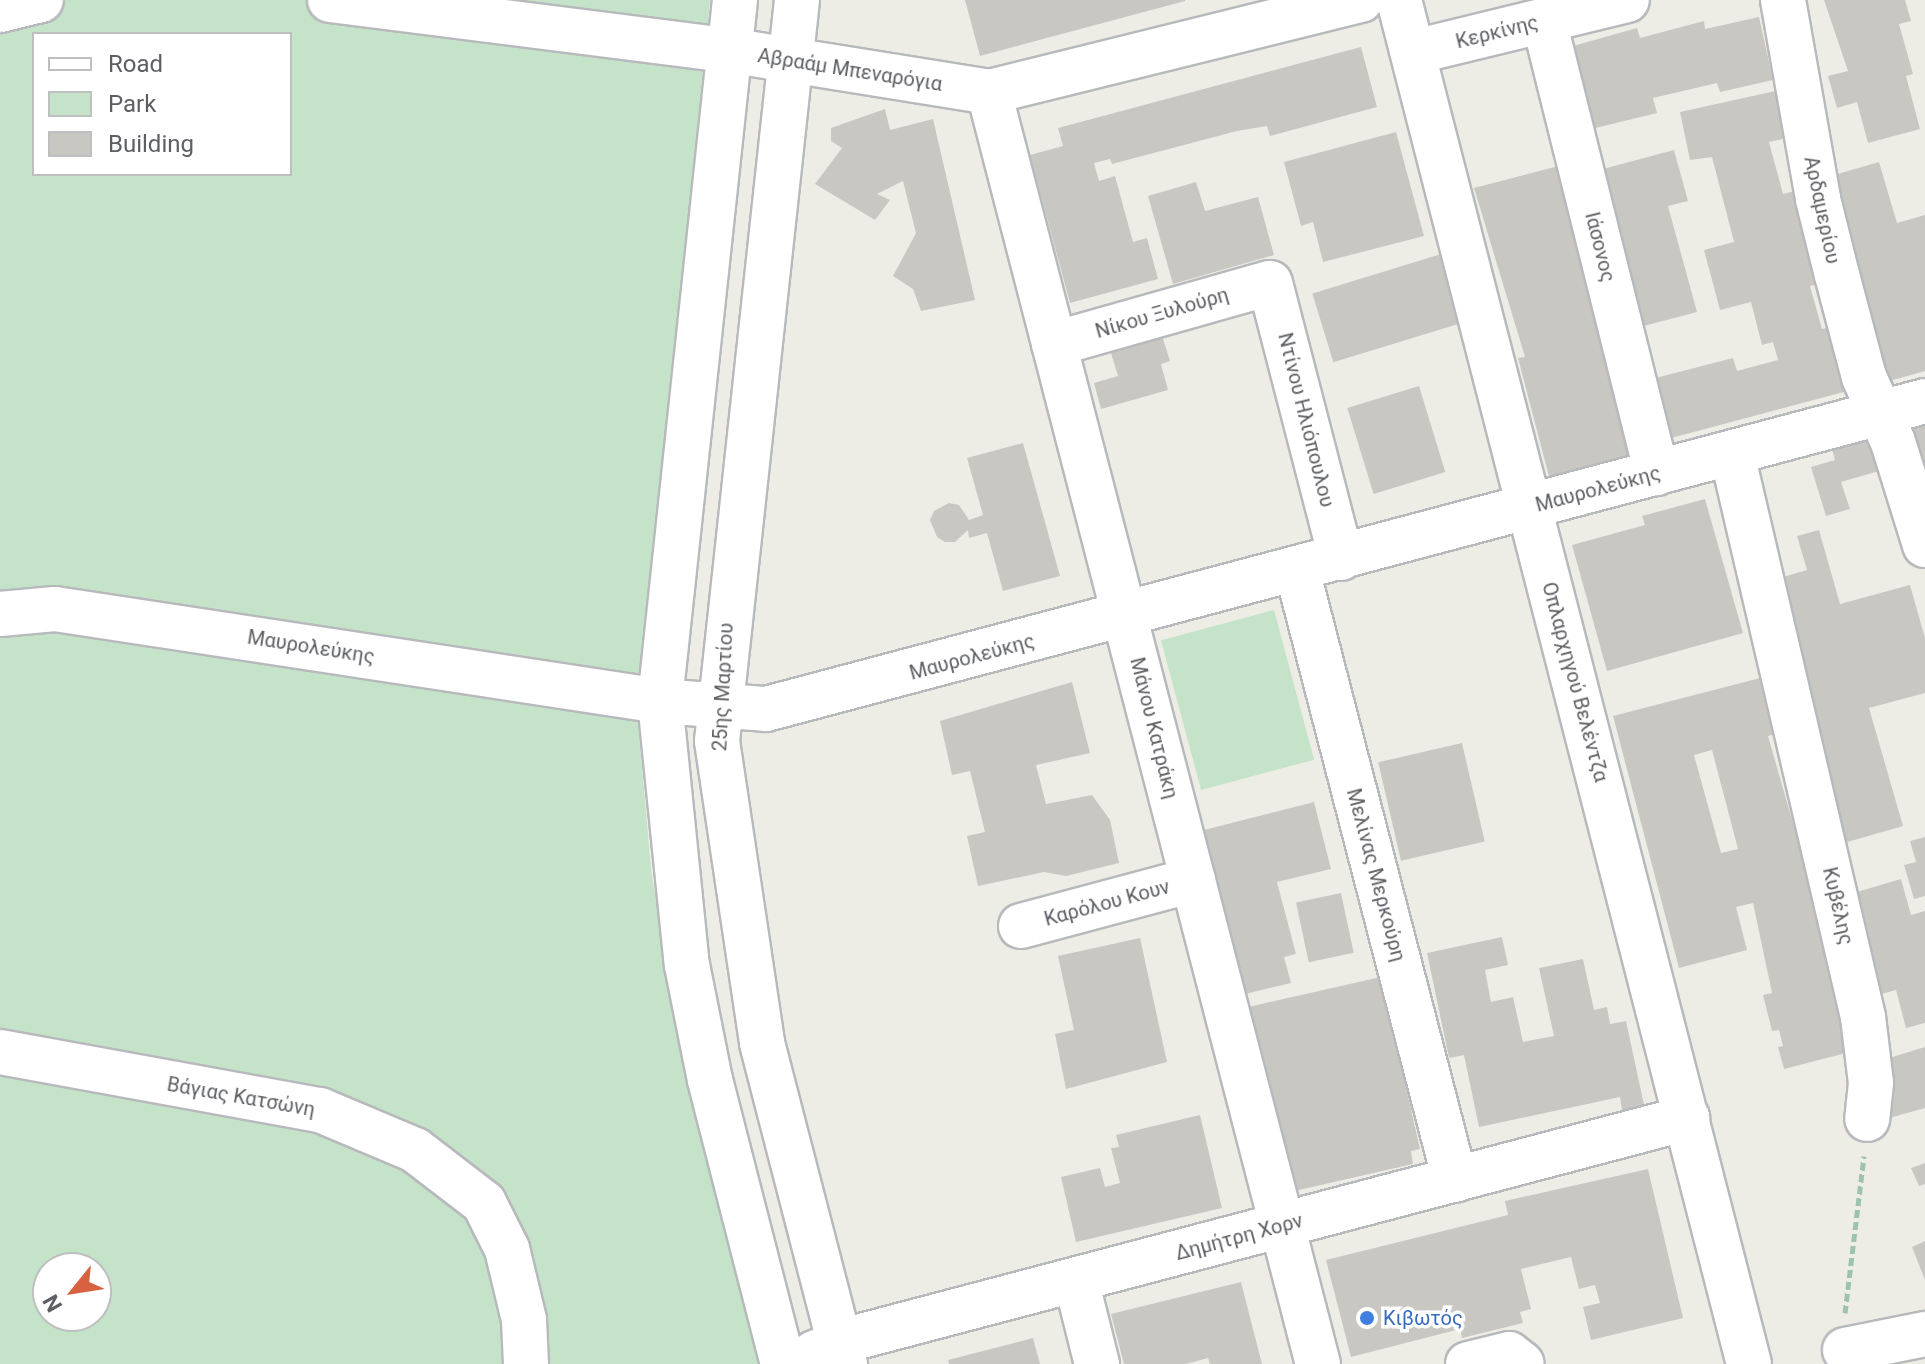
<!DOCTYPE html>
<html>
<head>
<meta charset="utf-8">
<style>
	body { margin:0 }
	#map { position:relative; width:1925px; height:1364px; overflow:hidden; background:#eeede5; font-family:Roboto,sans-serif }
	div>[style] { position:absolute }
	.green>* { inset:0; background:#c4e3c8; transform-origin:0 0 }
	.building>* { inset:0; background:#c9c7c2; transform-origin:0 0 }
	.path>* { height:5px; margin-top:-2.5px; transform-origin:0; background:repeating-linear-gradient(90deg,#9ec3ad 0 8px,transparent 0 12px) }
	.roads { filter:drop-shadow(2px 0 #b7b9bd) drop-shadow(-2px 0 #b7b9bd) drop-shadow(0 2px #b7b9bd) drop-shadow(0 -2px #b7b9bd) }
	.minor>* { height:44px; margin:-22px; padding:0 22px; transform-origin:22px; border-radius:22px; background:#fff }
	.dots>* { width:22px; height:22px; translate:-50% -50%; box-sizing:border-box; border:4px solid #fff; border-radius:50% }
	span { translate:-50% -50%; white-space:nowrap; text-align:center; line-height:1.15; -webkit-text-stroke:7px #fff; paint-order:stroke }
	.street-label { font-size:20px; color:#5d5f64 }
	.shop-label { font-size:20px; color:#366cbe }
	.left { translate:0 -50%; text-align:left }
	.legend { position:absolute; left:32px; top:32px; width:260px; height:144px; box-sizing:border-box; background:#fff; border:2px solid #bebfc1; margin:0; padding:10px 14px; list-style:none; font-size:24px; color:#5d5f64 }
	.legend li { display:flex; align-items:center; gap:16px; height:40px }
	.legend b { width:40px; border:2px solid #bebfc1 }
	.north { position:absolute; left:32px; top:1252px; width:80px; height:80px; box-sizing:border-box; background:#fff; border:2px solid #bebfc1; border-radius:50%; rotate:240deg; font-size:22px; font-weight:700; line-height:32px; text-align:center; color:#5d5f64 }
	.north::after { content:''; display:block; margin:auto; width:28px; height:36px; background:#d86141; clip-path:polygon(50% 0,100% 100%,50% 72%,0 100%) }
</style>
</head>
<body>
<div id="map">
	<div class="green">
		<div style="clip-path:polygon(evenodd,0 0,710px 0,638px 722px,651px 869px,674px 1015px,759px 1364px,0 1364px,0 0,34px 34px,290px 34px,290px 174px,34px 174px,34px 34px,0 0,48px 1268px,96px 1268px,96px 1316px,48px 1316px,48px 1268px)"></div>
		<div style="left:1274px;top:610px;width:155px;height:117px;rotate:75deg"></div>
	</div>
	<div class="building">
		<div style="clip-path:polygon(965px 0,1185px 0,1185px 1px,980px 56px)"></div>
		<div style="clip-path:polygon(1824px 0,1905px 0,1911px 21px,1899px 24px,1913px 74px,1906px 76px,1920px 129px,1868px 143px,1857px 102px,1837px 108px,1828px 76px,1848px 71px)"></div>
		<div style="clip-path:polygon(1759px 17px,1773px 80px,1720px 92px,1717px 83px,1653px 98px,1657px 113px,1579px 132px,1559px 50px,1637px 28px,1640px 38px,1704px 21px,1705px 29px)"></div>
		<div style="clip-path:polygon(1361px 47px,1377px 107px,1270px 136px,1267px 126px,1237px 131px,1112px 164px,1110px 159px,1094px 163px,1099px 181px,1115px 176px,1133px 242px,1147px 238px,1158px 279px,1070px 303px,1030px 155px,1063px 146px,1058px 128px)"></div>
		<div style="clip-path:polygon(1785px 89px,1796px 136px,1769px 142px,1783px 194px,1802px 189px,1827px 282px,1810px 286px,1822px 329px,1838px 325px,1855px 389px,1660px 441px,1644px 381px,1733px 358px,1737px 371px,1778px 360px,1773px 342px,1762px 345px,1751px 302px,1720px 310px,1704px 250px,1734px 242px,1712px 157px,1690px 160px,1680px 112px)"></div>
		<div style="clip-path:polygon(885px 109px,890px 130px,933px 119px,975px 300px,921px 311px,913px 289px,893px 276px,916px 233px,903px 181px,877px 194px,890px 200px,875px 220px,815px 184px,842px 148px,831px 141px,831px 128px)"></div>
		<div style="clip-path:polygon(1396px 132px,1424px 236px,1323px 262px,1313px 222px,1301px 226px,1284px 162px)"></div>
		<div style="clip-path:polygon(1674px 150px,1688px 201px,1668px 206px,1697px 312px,1640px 327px,1602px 224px,1617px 220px,1603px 169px)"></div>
		<div style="clip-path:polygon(1879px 162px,1897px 223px,1925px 215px,1925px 371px,1875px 385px,1817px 180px)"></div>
		<div style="clip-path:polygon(1562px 165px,1637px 461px,1551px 484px,1518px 358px,1525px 357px,1474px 188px)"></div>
		<div style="clip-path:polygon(1196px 182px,1205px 211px,1258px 197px,1274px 255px,1173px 284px,1148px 196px)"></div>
		<div style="left:1451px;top:251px;width:72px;height:145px;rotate:73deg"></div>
		<div style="clip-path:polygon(1160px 329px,1170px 361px,1161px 364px,1168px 390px,1101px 409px,1094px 383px,1118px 376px,1108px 343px)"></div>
		<div style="left:1419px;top:386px;width:90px;height:75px;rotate:73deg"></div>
		<div style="clip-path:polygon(1925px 418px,1925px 485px,1906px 424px)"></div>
		<div style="clip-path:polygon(1869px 438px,1879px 471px,1841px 482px,1850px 509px,1826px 516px,1811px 467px,1835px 460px,1832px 449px)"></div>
		<div style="clip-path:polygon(1023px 443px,1060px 576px,1003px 591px,987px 533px,969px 538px,968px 530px,955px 542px,945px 542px,937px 537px,930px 520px,934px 511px,949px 503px,959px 505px,969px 520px,983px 515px,967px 458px)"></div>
		<div style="clip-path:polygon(1705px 499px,1743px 633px,1607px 671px,1572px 545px,1645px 525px,1642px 516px)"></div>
		<div style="clip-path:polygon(1819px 530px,1840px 604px,1910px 585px,1925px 638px,1925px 693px,1869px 708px,1903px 826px,1837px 845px,1811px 739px,1821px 737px,1769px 581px,1807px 570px,1797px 536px)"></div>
		<div style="clip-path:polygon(evenodd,1768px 676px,1783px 732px,1768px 736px,1858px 1050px,1784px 1069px,1778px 1047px,1783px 1046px,1779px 1030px,1772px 1031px,1763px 995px,1772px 993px,1753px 903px,1736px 907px,1747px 950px,1679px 968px,1613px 716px,1768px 676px,1712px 750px,1738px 849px,1721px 853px,1694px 755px,1712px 750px)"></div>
		<div style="clip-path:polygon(1072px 682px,1090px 753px,1036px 765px,1046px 804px,1092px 795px,1110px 820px,1119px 863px,1066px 876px,1044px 872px,978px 886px,967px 836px,985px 832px,970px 771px,952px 775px,940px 721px)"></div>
		<div style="left:1462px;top:743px;width:101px;height:86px;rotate:77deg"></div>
		<div style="clip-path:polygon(1314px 802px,1331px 869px,1277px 882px,1296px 954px,1284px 957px,1291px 983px,1245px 994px,1196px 832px)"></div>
		<div style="clip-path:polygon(1925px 837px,1925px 896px,1914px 899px,1904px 865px,1916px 862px,1910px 841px)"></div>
		<div style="clip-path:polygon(1901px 879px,1911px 915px,1925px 911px,1925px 1023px,1906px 1028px,1896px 990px,1878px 995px,1850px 894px)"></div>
		<div style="left:1341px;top:893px;width:61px;height:46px;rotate:78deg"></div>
		<div style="clip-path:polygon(1502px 937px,1508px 965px,1485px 970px,1491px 1002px,1513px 997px,1523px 1042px,1554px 1036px,1539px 968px,1583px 959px,1594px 1010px,1607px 1007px,1610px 1024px,1626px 1021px,1644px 1105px,1622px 1110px,1620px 1097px,1479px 1127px,1464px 1055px,1449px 1058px,1427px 953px)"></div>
		<div style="clip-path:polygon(1140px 938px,1167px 1062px,1066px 1089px,1055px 1034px,1074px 1030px,1058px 956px)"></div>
		<div style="clip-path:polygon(1381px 977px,1420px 1149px,1411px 1151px,1413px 1164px,1290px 1192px,1248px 1007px)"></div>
		<div style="clip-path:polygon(1925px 1047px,1925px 1108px,1889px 1118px,1876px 1062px)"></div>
		<div style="clip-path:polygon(1200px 1115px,1222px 1208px,1076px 1242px,1061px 1177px,1100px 1168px,1105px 1187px,1120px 1183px,1111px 1148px,1119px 1147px,1116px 1135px)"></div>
		<div style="clip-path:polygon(1925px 1163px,1925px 1184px,1919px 1186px,1911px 1168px)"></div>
		<div style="clip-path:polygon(1648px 1169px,1683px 1318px,1591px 1340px,1583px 1307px,1600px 1303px,1595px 1285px,1579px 1289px,1571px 1257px,1521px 1269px,1531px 1309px,1520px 1312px,1523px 1323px,1462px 1338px,1460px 1329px,1351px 1357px,1326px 1260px,1508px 1215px,1505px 1201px)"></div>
		<div style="clip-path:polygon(1925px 1241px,1925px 1280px,1912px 1247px)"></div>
		<div style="clip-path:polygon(1241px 1282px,1262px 1364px,1210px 1364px,1208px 1358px,1186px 1364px,1124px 1364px,1111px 1314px)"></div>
		<div style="clip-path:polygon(1033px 1338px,1040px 1364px,949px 1364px,948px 1360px)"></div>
	</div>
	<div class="path">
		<div style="left:1845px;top:1313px;width:158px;rotate:-83.1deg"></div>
	</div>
	<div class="roads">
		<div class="minor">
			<div style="left:330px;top:0;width:401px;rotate:7.2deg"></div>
			<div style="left:728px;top:50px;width:264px;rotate:9.1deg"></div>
			<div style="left:989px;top:92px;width:383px;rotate:-13.9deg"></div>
			<div style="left:735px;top:0;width:705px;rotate:96.11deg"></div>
			<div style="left:660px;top:701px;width:265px;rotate:84.2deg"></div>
			<div style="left:687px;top:965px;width:117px;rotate:78.7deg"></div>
			<div style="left:710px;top:1080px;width:293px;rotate:75.6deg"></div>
			<div style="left:797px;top:0;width:745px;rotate:96.16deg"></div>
			<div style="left:717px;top:741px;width:305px;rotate:81.5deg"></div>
			<div style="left:762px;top:1043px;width:332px;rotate:75.5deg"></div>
			<div style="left:1399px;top:0;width:1408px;rotate:75.61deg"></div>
			<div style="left:1783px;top:0;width:202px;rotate:80deg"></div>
			<div style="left:1818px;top:199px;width:78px;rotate:76deg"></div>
			<div style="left:1837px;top:275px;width:106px;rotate:75.2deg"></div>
			<div style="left:1864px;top:377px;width:71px;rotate:66deg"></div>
			<div style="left:1893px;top:442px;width:108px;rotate:72.7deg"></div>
			<div style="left:0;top:10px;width:42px;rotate:-13.7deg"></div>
			<div style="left:1544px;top:21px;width:466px;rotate:76deg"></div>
			<div style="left:1414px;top:52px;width:219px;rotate:-13.7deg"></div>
			<div style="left:989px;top:92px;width:1314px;rotate:75.5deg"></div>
			<div style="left:1054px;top:344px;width:224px;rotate:-15.8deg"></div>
			<div style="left:1270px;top:283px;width:284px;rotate:75.5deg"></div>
			<div style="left:1732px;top:454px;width:578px;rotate:76.9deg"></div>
			<div style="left:1863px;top:1017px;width:66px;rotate:83.1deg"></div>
			<div style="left:1871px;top:1083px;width:36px;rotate:96deg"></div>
			<div style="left:1297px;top:570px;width:630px;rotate:75.48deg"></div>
			<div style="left:0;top:614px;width:55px;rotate:-5.2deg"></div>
			<div style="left:55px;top:609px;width:612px;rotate:8.65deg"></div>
			<div style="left:660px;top:701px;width:106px;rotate:4.3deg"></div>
			<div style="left:766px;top:709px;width:1199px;rotate:-14.88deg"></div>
			<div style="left:1021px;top:926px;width:178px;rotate:-15deg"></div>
			<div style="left:0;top:1052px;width:325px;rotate:10.3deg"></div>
			<div style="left:320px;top:1110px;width:103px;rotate:22.8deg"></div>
			<div style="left:415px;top:1150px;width:87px;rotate:37.5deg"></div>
			<div style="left:484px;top:1203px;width:51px;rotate:63.4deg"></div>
			<div style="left:507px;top:1249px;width:73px;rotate:76.5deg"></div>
			<div style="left:524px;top:1320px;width:44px;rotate:87.4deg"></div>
			<div style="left:1076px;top:1280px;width:87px;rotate:76deg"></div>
			<div style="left:1845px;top:1350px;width:82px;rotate:-11.3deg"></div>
			<div style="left:814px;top:1353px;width:39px;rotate:-21deg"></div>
			<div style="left:850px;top:1339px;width:866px;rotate:-14.79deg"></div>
			<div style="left:1468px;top:1364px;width:42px;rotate:-13.7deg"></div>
			<div style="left:1509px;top:1354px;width:16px;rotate:38deg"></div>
		</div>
	</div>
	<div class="dots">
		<div style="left:1367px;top:1318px;background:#3f7fe0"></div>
	</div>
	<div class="street-label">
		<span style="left:1497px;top:32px;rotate:-14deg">Κερκίνης</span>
		<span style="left:850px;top:70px;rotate:9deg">Αβραάμ Μπεναρόγια</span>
		<span style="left:1822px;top:210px;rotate:78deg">Αρδαμερίου</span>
		<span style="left:1600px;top:247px;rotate:76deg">Ιάσoνος</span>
		<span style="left:1162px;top:313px;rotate:-16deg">Νίκου Ξυλούρη</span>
		<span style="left:1306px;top:420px;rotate:76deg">Ντίνου Ηλιόπουλου</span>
		<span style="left:1598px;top:489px;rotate:-15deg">Μαυρολεύκης</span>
		<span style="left:311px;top:647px;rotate:9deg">Μαυρολεύκης</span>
		<span style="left:972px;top:657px;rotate:-15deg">Μαυρολεύκης</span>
		<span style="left:1575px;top:682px;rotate:75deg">Οπλαρχηγού Βελέντζα</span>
		<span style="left:723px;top:687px;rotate:-87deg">25ης Μαρτίου</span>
		<span style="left:1154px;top:728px;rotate:76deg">Μάνου Κατράκη</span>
		<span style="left:1376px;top:875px;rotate:75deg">Μελίνας Μερκούρη</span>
		<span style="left:1107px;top:903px;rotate:-15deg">Καρόλου Κουν</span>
		<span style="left:1838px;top:906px;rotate:77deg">Κυβέλης</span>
		<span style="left:241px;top:1097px;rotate:10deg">Βάγιας Κατσώνη</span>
		<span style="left:1239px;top:1237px;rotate:-15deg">Δημήτρη Χορν</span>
	</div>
	<div class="shop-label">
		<span class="left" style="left:1383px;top:1318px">Κιβωτός</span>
	</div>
	<ul class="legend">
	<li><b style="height:10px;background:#fff"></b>Road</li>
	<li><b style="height:22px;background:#c4e3c8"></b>Park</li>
	<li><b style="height:22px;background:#c9c7c2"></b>Building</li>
	</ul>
	<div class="north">N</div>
</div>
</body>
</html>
